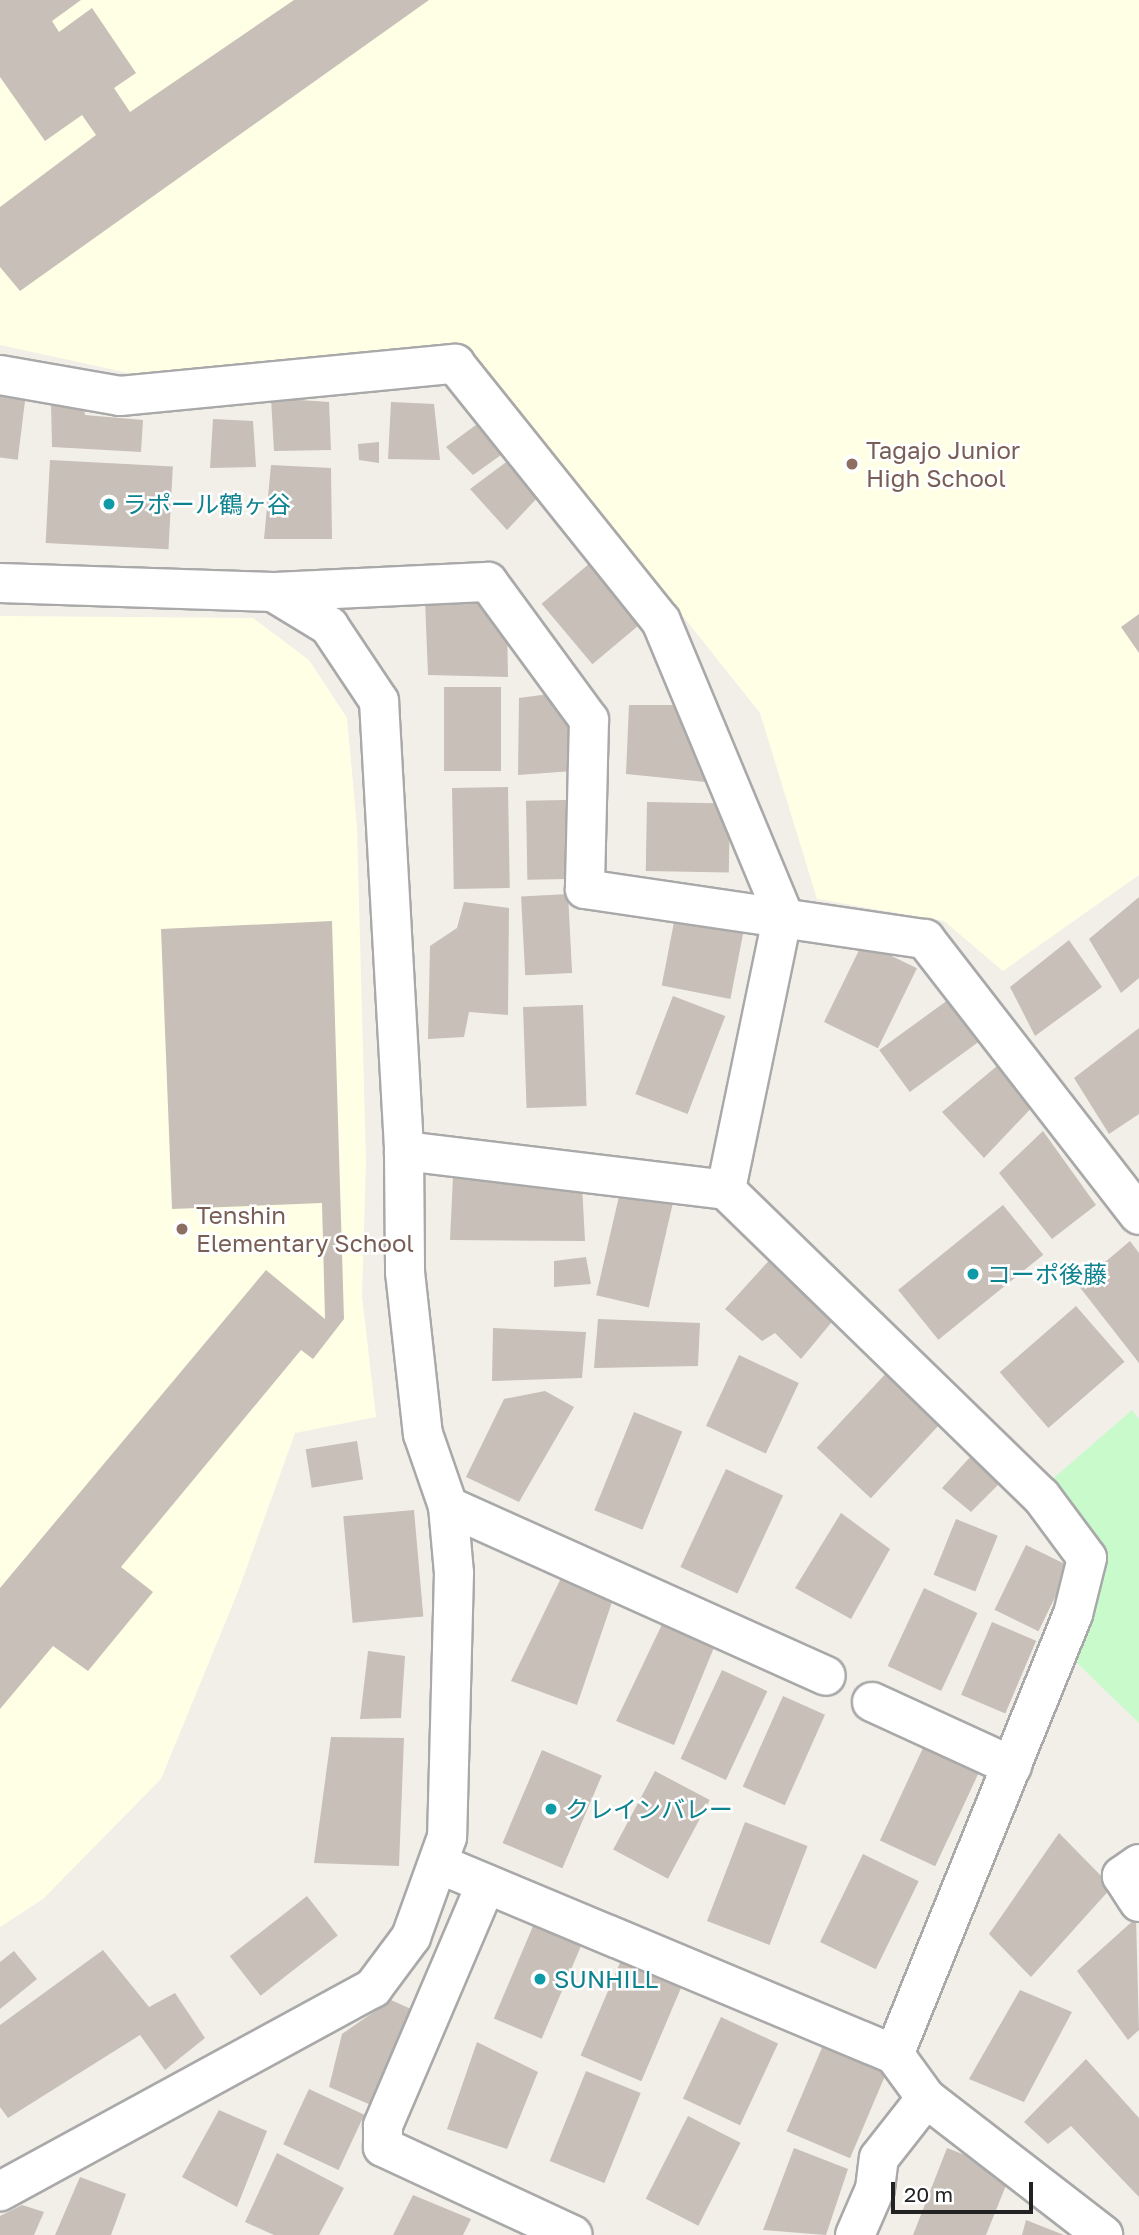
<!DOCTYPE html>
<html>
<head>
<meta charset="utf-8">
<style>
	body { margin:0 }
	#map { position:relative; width:1139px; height:2235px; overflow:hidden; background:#f2efe9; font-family:"Golos Text","Noto Sans JP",sans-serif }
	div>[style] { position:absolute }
	.education>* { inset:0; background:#ffffe5 }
	.park>* { inset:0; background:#c8facc }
	.building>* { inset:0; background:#c7bfb8; transform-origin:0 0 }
	.roads { filter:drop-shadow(2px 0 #a9a9a9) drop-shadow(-2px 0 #a9a9a9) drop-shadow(0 2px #a9a9a9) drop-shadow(0 -2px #a9a9a9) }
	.street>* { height:38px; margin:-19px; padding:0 19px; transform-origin:19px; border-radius:19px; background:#fff }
	.dots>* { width:19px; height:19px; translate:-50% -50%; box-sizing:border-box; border:4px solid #fff; border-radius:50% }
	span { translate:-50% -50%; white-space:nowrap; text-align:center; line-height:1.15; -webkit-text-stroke:5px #fff; paint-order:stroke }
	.education-label { font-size:24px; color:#785e54 }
	.left { translate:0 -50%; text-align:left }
	.culture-label { font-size:24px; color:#0d838f }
	.scale { position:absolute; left:891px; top:2182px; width:142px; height:32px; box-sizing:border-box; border:4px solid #222; border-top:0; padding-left:9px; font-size:21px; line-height:24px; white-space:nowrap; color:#222; -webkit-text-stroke:5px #fff; paint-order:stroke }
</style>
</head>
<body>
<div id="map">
	<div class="education">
		<div style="clip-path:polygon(0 0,1139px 0,1139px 875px,1003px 971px,944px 921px,817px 899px,760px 713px,469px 347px,147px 377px,0 345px)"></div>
		<div style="clip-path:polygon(0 616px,253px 618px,309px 660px,347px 718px,357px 827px,366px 1161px,362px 1296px,376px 1417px,295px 1433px,239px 1589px,161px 1779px,43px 1899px,0 1927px)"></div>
	</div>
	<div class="park">
		<div style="clip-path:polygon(1132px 1410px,1139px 1419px,1139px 1723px,1077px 1663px,1087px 1623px,1047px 1484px)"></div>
	</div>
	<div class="building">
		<div style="clip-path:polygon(0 0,81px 0,52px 21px,59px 32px,92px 8px,136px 73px,114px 88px,130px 112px,294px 0,429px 0,20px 291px,0 267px,0 207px,96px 135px,82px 115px,45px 141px,0 77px)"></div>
		<div style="left:0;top:391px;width:26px;height:66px;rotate:7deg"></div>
		<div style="clip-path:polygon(271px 398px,329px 402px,331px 450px,274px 451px)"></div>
		<div style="clip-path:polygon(51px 401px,83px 401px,85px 415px,143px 420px,141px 452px,52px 447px)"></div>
		<div style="clip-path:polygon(391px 402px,434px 404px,440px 460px,388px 459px)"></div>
		<div style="clip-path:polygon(213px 419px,253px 421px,256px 467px,210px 468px)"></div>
		<div style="clip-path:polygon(484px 419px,508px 450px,473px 475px,446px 447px)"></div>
		<div style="clip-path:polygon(379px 442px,379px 463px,359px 460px,358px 444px)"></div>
		<div style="left:50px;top:460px;width:123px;height:83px;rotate:3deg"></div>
		<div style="clip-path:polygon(509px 460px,539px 496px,507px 530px,470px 489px)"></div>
		<div style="clip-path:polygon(271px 465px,331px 468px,332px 539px,264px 539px)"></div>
		<div style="left:596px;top:558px;width:79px;height:71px;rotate:50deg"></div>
		<div style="clip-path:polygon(473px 597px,507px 625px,508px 677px,428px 675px,425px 600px)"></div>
		<div style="clip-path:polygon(1139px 614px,1139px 653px,1121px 627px)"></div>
		<div style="left:444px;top:687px;width:57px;height:84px"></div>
		<div style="clip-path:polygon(549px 694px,577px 717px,573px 771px,518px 775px,519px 698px)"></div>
		<div style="clip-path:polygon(629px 705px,685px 705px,706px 782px,626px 774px)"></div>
		<div style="left:508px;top:787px;width:101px;height:56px;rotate:89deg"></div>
		<div style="left:567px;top:800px;width:79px;height:41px;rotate:89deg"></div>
		<div style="left:647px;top:802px;width:83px;height:69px;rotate:1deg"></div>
		<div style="left:568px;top:894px;width:79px;height:47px;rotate:87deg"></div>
		<div style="clip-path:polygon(1139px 897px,1139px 978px,1121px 993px,1089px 939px)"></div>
		<div style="clip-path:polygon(464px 902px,509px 908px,508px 1015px,469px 1012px,464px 1037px,428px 1039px,430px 946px,457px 928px)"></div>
		<div style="left:676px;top:912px;width:70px;height:75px;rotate:11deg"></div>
		<div style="clip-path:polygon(332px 921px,344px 1319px,313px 1359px,301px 1350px,121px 1567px,153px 1592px,88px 1671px,53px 1646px,0 1709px,0 1588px,266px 1270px,325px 1319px,322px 1203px,172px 1209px,161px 929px)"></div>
		<div style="clip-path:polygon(1069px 940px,1102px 987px,1035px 1036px,1010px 987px)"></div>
		<div style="left:863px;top:942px;width:60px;height:89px;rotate:26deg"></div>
		<div style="left:673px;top:996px;width:56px;height:105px;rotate:21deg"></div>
		<div style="left:952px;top:997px;width:52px;height:90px;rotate:54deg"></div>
		<div style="left:583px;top:1005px;width:101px;height:60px;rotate:88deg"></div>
		<div style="clip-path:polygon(1139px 1028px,1139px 1114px,1109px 1134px,1074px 1078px)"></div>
		<div style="clip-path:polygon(1003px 1061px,1037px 1102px,984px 1158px,942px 1112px)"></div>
		<div style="clip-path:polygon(1043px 1131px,1096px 1205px,1052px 1239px,999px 1173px)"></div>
		<div style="clip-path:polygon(453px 1176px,582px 1185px,585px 1241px,450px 1240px)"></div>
		<div style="left:620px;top:1192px;width:54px;height:106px;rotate:13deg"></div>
		<div style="left:1003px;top:1205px;width:64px;height:135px;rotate:51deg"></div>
		<div style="clip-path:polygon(1130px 1241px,1139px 1253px,1139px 1363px,1078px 1285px)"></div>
		<div style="clip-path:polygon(774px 1255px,836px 1317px,801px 1359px,775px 1333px,762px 1341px,725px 1309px)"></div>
		<div style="clip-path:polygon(586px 1257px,591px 1284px,554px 1287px,554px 1261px)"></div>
		<div style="left:1076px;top:1306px;width:74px;height:101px;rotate:49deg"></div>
		<div style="clip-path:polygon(598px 1319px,700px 1323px,698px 1366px,594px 1368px)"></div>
		<div style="clip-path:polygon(493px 1328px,586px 1332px,582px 1378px,492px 1381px)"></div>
		<div style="left:739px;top:1355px;width:66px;height:78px;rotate:25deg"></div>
		<div style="left:891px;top:1368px;width:74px;height:109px;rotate:43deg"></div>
		<div style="clip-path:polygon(545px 1391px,574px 1407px,519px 1502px,466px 1477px,504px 1399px)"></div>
		<div style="left:634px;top:1412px;width:52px;height:106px;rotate:22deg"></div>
		<div style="left:357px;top:1441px;width:39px;height:52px;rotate:81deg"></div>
		<div style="clip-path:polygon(971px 1456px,1003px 1480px,971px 1512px,942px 1488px)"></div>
		<div style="left:726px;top:1469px;width:63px;height:108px;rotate:25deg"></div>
		<div style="left:414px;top:1510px;width:107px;height:71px;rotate:85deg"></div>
		<div style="clip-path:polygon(841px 1513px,890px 1549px,851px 1619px,795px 1588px)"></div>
		<div style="left:956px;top:1519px;width:45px;height:60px;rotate:22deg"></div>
		<div style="left:1026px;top:1545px;width:49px;height:72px;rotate:26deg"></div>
		<div style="clip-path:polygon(561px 1578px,612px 1602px,577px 1705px,511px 1681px)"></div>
		<div style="left:924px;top:1588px;width:59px;height:86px;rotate:25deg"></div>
		<div style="clip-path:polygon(665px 1618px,715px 1645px,674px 1745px,616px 1721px)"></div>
		<div style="left:992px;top:1622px;width:48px;height:79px;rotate:23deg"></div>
		<div style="clip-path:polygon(368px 1651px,405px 1656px,401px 1718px,360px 1719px)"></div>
		<div style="left:722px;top:1670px;width:50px;height:98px;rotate:25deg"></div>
		<div style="left:783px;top:1696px;width:46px;height:99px;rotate:24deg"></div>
		<div style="clip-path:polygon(331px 1737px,404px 1738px,399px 1866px,314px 1863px)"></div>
		<div style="left:923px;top:1748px;width:61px;height:102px;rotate:25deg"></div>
		<div style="left:542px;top:1750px;width:65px;height:101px;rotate:23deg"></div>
		<div style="left:655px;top:1771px;width:62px;height:89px;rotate:28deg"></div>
		<div style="left:745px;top:1822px;width:67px;height:106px;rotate:21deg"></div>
		<div style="clip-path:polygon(1059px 1833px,1112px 1887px,1031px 1977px,989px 1934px)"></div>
		<div style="left:863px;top:1854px;width:62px;height:98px;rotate:26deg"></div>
		<div style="left:307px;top:1896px;width:50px;height:98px;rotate:52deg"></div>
		<div style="clip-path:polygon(1136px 1918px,1139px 2030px,1128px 2040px,1077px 1971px)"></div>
		<div style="left:536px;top:1919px;width:52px;height:108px;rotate:23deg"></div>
		<div style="clip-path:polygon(103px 1950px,149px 2007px,175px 1993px,205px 2038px,165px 2070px,140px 2035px,8px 2118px,0 2107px,0 2025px)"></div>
		<div style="clip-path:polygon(14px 1951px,37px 1979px,0 2009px,0 1962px)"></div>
		<div style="left:622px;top:1958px;width:66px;height:106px;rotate:23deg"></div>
		<div style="clip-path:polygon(1020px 1990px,1072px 2012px,1024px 2102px,969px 2079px)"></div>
		<div style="clip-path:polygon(391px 2000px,411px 2009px,371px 2105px,329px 2087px,342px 2034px)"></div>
		<div style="left:721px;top:2017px;width:63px;height:90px;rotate:25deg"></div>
		<div style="clip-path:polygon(477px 2042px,538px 2072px,507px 2149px,447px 2129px)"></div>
		<div style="left:824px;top:2043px;width:69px;height:96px;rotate:23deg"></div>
		<div style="clip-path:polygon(1086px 2059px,1139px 2118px,1139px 2197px,1071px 2126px,1048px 2144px,1024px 2122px)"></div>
		<div style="left:586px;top:2071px;width:59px;height:97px;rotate:22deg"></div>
		<div style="left:309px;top:2089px;width:61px;height:61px;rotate:25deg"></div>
		<div style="clip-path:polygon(219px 2110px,267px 2131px,237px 2207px,182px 2177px)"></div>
		<div style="left:688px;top:2116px;width:59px;height:93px;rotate:27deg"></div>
		<div style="clip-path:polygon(794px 2148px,848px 2169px,826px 2235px,763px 2230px)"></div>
		<div style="clip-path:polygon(947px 2148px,1011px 2173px,986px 2235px,913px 2235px)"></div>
		<div style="clip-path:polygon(277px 2153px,344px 2188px,319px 2235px,274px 2235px,245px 2222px)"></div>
		<div style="clip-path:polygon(80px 2177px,126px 2194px,111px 2235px,55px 2235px)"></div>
		<div style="clip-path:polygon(413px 2195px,471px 2219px,463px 2235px,393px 2235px)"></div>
		<div style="clip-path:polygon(22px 2205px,44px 2212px,34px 2235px,0 2235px,0 2216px)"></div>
		<div style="clip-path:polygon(1026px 2220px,1064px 2235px,1022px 2235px)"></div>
	</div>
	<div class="roads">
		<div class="street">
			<div style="left:0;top:375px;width:122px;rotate:9.9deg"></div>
			<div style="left:120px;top:396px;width:337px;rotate:-5.5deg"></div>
			<div style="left:455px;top:364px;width:329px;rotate:51.3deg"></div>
			<div style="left:661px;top:621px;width:317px;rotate:67.4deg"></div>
			<div style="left:783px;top:914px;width:282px;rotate:101.7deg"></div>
			<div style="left:0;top:583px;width:273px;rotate:1.9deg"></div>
			<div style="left:273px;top:592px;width:66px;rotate:31.3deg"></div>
			<div style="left:329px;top:626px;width:90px;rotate:56.3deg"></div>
			<div style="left:379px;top:701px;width:451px;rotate:86.8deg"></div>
			<div style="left:404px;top:1151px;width:121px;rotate:89.5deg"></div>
			<div style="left:405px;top:1272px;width:163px;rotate:83.7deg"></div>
			<div style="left:423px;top:1434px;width:76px;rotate:70.9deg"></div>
			<div style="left:448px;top:1506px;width:67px;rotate:84.9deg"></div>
			<div style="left:454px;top:1573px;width:264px;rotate:91.5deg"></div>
			<div style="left:447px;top:1837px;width:106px;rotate:109.8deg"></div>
			<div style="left:411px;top:1937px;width:64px;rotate:126.7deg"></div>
			<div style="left:373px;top:1988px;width:425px;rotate:151.4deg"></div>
			<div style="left:273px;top:592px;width:215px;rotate:-2.7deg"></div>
			<div style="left:488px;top:582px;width:171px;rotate:53.8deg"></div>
			<div style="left:589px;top:720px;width:169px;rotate:91.4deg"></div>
			<div style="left:585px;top:889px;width:344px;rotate:8.4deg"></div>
			<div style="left:925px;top:939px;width:349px;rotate:52.2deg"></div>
			<div style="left:404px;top:1151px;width:324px;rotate:6.9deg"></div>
			<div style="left:726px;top:1190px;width:439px;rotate:44.2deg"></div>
			<div style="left:1041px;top:1496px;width:77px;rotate:53.4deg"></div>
			<div style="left:1087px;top:1558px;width:58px;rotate:104deg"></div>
			<div style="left:1073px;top:1614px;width:475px;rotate:112.1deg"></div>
			<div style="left:448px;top:1506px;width:414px;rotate:24.2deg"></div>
			<div style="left:872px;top:1702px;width:154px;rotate:24.6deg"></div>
			<div style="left:439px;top:1864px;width:493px;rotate:22.7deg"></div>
			<div style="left:894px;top:2054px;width:54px;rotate:54deg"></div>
			<div style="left:926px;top:2098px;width:224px;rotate:37.7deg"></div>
			<div style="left:1139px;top:1864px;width:21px;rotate:145deg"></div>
			<div style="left:1122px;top:1876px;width:31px;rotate:57deg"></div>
			<div style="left:486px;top:1884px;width:263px;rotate:113.1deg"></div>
			<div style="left:383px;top:2126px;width:21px;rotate:90deg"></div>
			<div style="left:383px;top:2147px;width:209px;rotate:24.9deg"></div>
			<div style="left:855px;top:2235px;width:50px;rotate:-66.5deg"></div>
			<div style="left:875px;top:2189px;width:31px;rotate:-83deg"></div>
			<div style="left:879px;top:2158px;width:76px;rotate:-51.9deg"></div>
		</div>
	</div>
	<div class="dots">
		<div style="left:852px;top:464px;background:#8d6e63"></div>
		<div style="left:109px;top:504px;background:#0f9aa8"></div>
		<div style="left:182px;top:1229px;background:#8d6e63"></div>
		<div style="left:973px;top:1274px;background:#0f9aa8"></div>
		<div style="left:551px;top:1809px;background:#0f9aa8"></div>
		<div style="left:540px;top:1979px;background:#0f9aa8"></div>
	</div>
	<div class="education-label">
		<span class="left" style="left:866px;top:464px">Tagajo Junior<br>High School</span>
		<span class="left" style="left:196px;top:1229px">Tenshin<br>Elementary School</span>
	</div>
	<div class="culture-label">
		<span class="left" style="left:123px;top:504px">ラポール鶴ヶ谷</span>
		<span class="left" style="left:987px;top:1274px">コーポ後藤</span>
		<span class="left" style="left:565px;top:1809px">クレインバレー</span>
		<span class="left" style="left:554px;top:1979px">SUNHILL</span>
	</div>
	<div class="scale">20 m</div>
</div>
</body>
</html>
